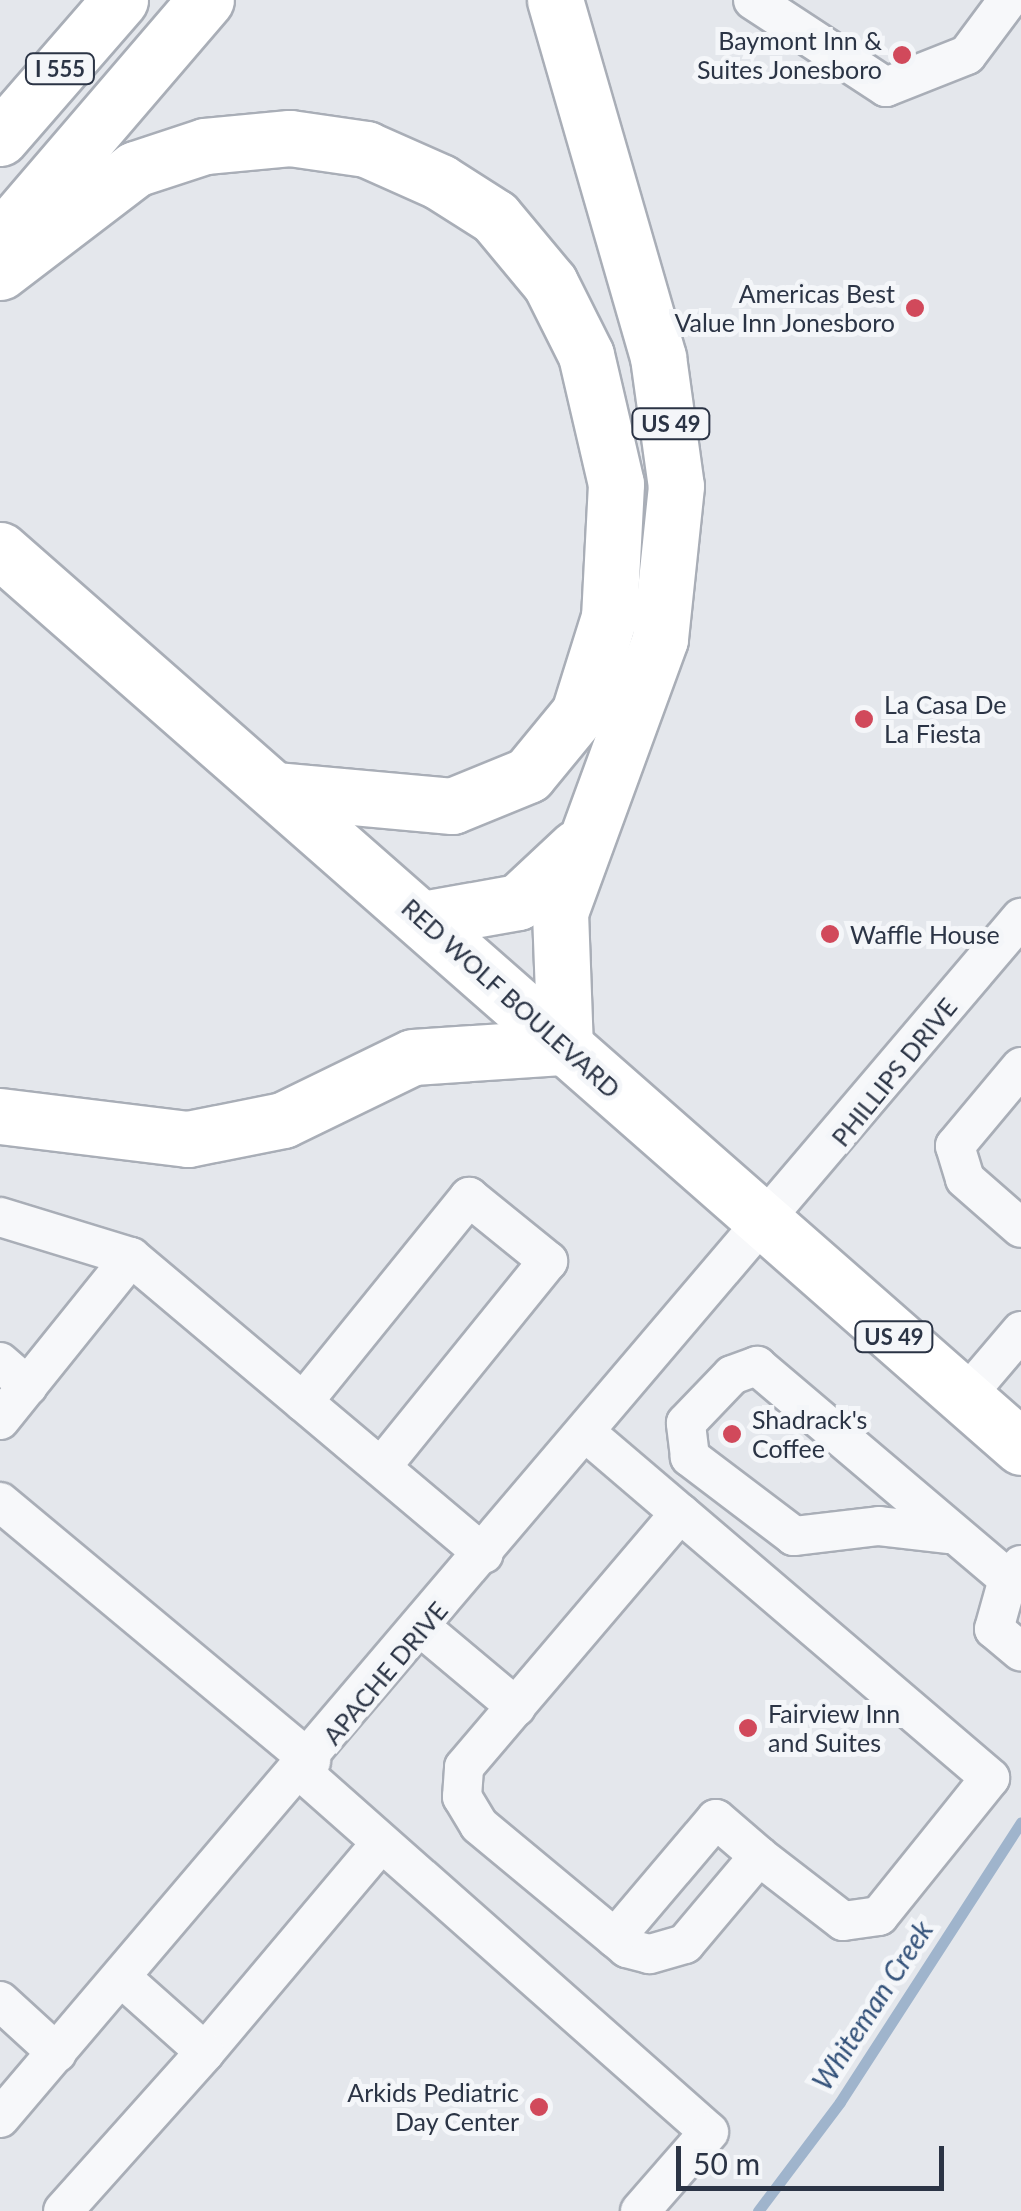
<!DOCTYPE html>
<html>
<head>
<meta charset="utf-8">
<style>
	body { margin:0 }
	#map { position:relative; width:1021px; height:2211px; overflow:hidden; background:#e4e7ec; font-family:Lato,sans-serif }
	div>[style] { position:absolute }
	.stream>* { height:11px; margin:-5.5px; padding:0 5.5px; transform-origin:5.5px; border-radius:5.5px; background:#9fb4cc }
	.roads { filter:drop-shadow(2px 0 #a9aeb7) drop-shadow(-2px 0 #a9aeb7) drop-shadow(0 2px #a9aeb7) drop-shadow(0 -2px #a9aeb7) }
	.minor>* { height:38px; margin:-19px; padding:0 19px; transform-origin:19px; border-radius:19px; background:#f7f8fa }
	.highway>* { height:55px; margin:-27.5px; padding:0 27.5px; transform-origin:27.5px; border-radius:27.5px; background:#fff }
	.dots>* { width:28px; height:28px; translate:-50% -50%; box-sizing:border-box; border:5px solid #f4f6f9; border-radius:50% }
	span { translate:-50% -50%; white-space:nowrap; text-align:center; line-height:1.15; -webkit-text-stroke:10px #f4f6f9; paint-order:stroke }
	.shield-label span { padding:2px 8px; background:#f4f6f9; border:2px solid; border-radius:8px; -webkit-text-stroke-width:0 }
	.shield-label { font-size:22px; color:#2b3445; font-weight:700 }
	.poi-label { font-size:25px; color:#2b3445 }
	.right { translate:-100% -50%; text-align:right }
	.left { translate:0 -50%; text-align:left }
	.street-label { font-size:25px; color:#2b3445 }
	.water-label { font-size:28px; color:#34527a; font-style:italic }
	.scale { position:absolute; left:676px; top:2146px; width:268px; height:45px; box-sizing:border-box; border:5px solid #2b3445; border-top:0; padding-left:12px; font-size:30px; line-height:35px; white-space:nowrap; color:#2b3445; -webkit-text-stroke:8px #f4f6f9; paint-order:stroke }
</style>
</head>
<body>
<div id="map">
	<div class="stream">
		<div style="left:758px;top:2211px;width:136px;rotate:-53deg"></div>
		<div style="left:840px;top:2102px;width:333px;rotate:-57.1deg"></div>
	</div>
	<div class="roads">
		<div class="minor">
			<div style="left:753px;top:0;width:159px;rotate:33.2deg"></div>
			<div style="left:886px;top:87px;width:87px;rotate:-21.6deg"></div>
			<div style="left:967px;top:55px;width:69px;rotate:-53.3deg"></div>
			<div style="left:1021px;top:1067px;width:103px;rotate:129.9deg"></div>
			<div style="left:955px;top:1146px;width:34px;rotate:73deg"></div>
			<div style="left:965px;top:1179px;width:74px;rotate:41.2deg"></div>
			<div style="left:0;top:1217px;width:137px;rotate:17deg"></div>
			<div style="left:0;top:1362px;width:37px;rotate:41deg"></div>
			<div style="left:964px;top:1398px;width:88px;rotate:-49.6deg"></div>
			<div style="left:303px;top:1402px;width:264px;rotate:-51deg"></div>
			<div style="left:469px;top:1197px;width:102px;rotate:39deg"></div>
			<div style="left:548px;top:1261px;width:265px;rotate:129deg"></div>
			<div style="left:0;top:1420px;width:209px;rotate:-51.2deg"></div>
			<div style="left:131px;top:1257px;width:461px;rotate:40.1deg"></div>
			<div style="left:585px;top:1432px;width:125px;rotate:40.5deg"></div>
			<div style="left:680px;top:1513px;width:408px;rotate:40.5deg"></div>
			<div style="left:990px;top:1778px;width:177px;rotate:128.8deg"></div>
			<div style="left:879px;top:1916px;width:36px;rotate:172deg"></div>
			<div style="left:843px;top:1921px;width:106px;rotate:-142.3deg"></div>
			<div style="left:759px;top:1856px;width:115px;rotate:130.1deg"></div>
			<div style="left:685px;top:1944px;width:37px;rotate:164deg"></div>
			<div style="left:649px;top:1954px;width:23px;rotate:-165deg"></div>
			<div style="left:627px;top:1948px;width:192px;rotate:-140.3deg"></div>
			<div style="left:479px;top:1825px;width:33px;rotate:-121deg"></div>
			<div style="left:462px;top:1797px;width:30px;rotate:-86deg"></div>
			<div style="left:464px;top:1767px;width:333px;rotate:-49.6deg"></div>
			<div style="left:0;top:1502px;width:405px;rotate:39.8deg"></div>
			<div style="left:949px;top:1534px;width:70px;rotate:-173.5deg"></div>
			<div style="left:879px;top:1526px;width:86px;rotate:173.3deg"></div>
			<div style="left:794px;top:1536px;width:131px;rotate:-142.8deg"></div>
			<div style="left:690px;top:1457px;width:34px;rotate:-97deg"></div>
			<div style="left:686px;top:1423px;width:66px;rotate:-46.2deg"></div>
			<div style="left:732px;top:1375px;width:27px;rotate:-20deg"></div>
			<div style="left:757px;top:1366px;width:329px;rotate:40.3deg"></div>
			<div style="left:1008px;top:1579px;width:19px;rotate:-47deg"></div>
			<div style="left:1008px;top:1579px;width:52px;rotate:105.6deg"></div>
			<div style="left:994px;top:1629px;width:35px;rotate:40deg"></div>
			<div style="left:422px;top:1628px;width:123px;rotate:40deg"></div>
			<div style="left:302px;top:1772px;width:543px;rotate:41.49deg"></div>
			<div style="left:709px;top:2132px;width:105px;rotate:131.1deg"></div>
			<div style="left:615px;top:1938px;width:156px;rotate:-49.7deg"></div>
			<div style="left:716px;top:1819px;width:57px;rotate:40.7deg"></div>
			<div style="left:0;top:2001px;width:77px;rotate:42.4deg"></div>
			<div style="left:205px;top:2052px;width:272px;rotate:-49.9deg"></div>
			<div style="left:0;top:2118px;width:1576px;rotate:-49.61deg"></div>
			<div style="left:63px;top:2211px;width:213px;rotate:-48.2deg"></div>
			<div style="left:205px;top:2052px;width:111px;rotate:-138.3deg"></div>
		</div>
		<div class="highway">
			<div style="left:555px;top:0;width:372px;rotate:73.9deg"></div>
			<div style="left:658px;top:357px;width:130px;rotate:82.1deg"></div>
			<div style="left:676px;top:486px;width:154px;rotate:96deg"></div>
			<div style="left:660px;top:639px;width:291px;rotate:110.1deg"></div>
			<div style="left:560px;top:912px;width:135px;rotate:87.9deg"></div>
			<div style="left:0;top:138px;width:183px;rotate:-49deg"></div>
			<div style="left:12px;top:226px;width:298px;rotate:-49.4deg"></div>
			<div style="left:0;top:272px;width:170px;rotate:-37.3deg"></div>
			<div style="left:135px;top:169px;width:74px;rotate:-18.2deg"></div>
			<div style="left:205px;top:146px;width:85px;rotate:-5.4deg"></div>
			<div style="left:290px;top:138px;width:77px;rotate:8.2deg"></div>
			<div style="left:366px;top:149px;width:81px;rotate:24deg"></div>
			<div style="left:440px;top:182px;width:65px;rotate:32.5deg"></div>
			<div style="left:495px;top:217px;width:86px;rotate:50.2deg"></div>
			<div style="left:550px;top:283px;width:80px;rotate:63.4deg"></div>
			<div style="left:586px;top:355px;width:132px;rotate:76.9deg"></div>
			<div style="left:616px;top:484px;width:133px;rotate:93deg"></div>
			<div style="left:609px;top:617px;width:101px;rotate:107.4deg"></div>
			<div style="left:579px;top:713px;width:80px;rotate:129.4deg"></div>
			<div style="left:528px;top:775px;width:82px;rotate:157.8deg"></div>
			<div style="left:452px;top:806px;width:178px;rotate:-174.8deg"></div>
			<div style="left:0;top:550px;width:1359px;rotate:41.3deg"></div>
			<div style="left:422px;top:919px;width:97px;rotate:-10deg"></div>
			<div style="left:518px;top:902px;width:79px;rotate:-43deg"></div>
			<div style="left:0;top:1116px;width:189px;rotate:7deg"></div>
			<div style="left:188px;top:1139px;width:97px;rotate:-11.3deg"></div>
			<div style="left:283px;top:1120px;width:144px;rotate:-25.9deg"></div>
			<div style="left:413px;top:1057px;width:152px;rotate:-3.8deg"></div>
		</div>
	</div>
	<div class="dots">
		<div style="left:902px;top:55px;background:#d1495b"></div>
		<div style="left:915px;top:308px;background:#d1495b"></div>
		<div style="left:864px;top:719px;background:#d1495b"></div>
		<div style="left:830px;top:934px;background:#d1495b"></div>
		<div style="left:732px;top:1434px;background:#d1495b"></div>
		<div style="left:748px;top:1728px;background:#d1495b"></div>
		<div style="left:539px;top:2107px;background:#d1495b"></div>
	</div>
	<div class="shield-label">
		<span style="left:60px;top:69px">I 555</span>
		<span style="left:671px;top:424px">US 49</span>
		<span style="left:894px;top:1337px">US 49</span>
	</div>
	<div class="poi-label">
		<span class="right" style="left:882px;top:55px">Baymont Inn &amp;<br>Suites Jonesboro</span>
		<span class="right" style="left:895px;top:308px">Americas Best<br>Value Inn Jonesboro</span>
		<span class="left" style="left:884px;top:719px">La Casa De<br>La Fiesta</span>
		<span class="left" style="left:850px;top:934px">Waffle House</span>
		<span class="left" style="left:752px;top:1434px">Shadrack's<br>Coffee</span>
		<span class="left" style="left:768px;top:1728px">Fairview Inn<br>and Suites</span>
		<span class="right" style="left:519px;top:2107px">Arkids Pediatric<br>Day Center</span>
	</div>
	<div class="street-label">
		<span style="left:511px;top:998px;rotate:42deg">RED WOLF BOULEVARD</span>
		<span style="left:894px;top:1072px;rotate:-51deg">PHILLIPS DRIVE</span>
		<span style="left:385px;top:1673px;rotate:-50deg">APACHE DRIVE</span>
	</div>
	<div class="water-label">
		<span style="left:872px;top:2005px;rotate:-57deg">Whiteman Creek</span>
	</div>
	<div class="scale">50 m</div>
</div>
</body>
</html>
